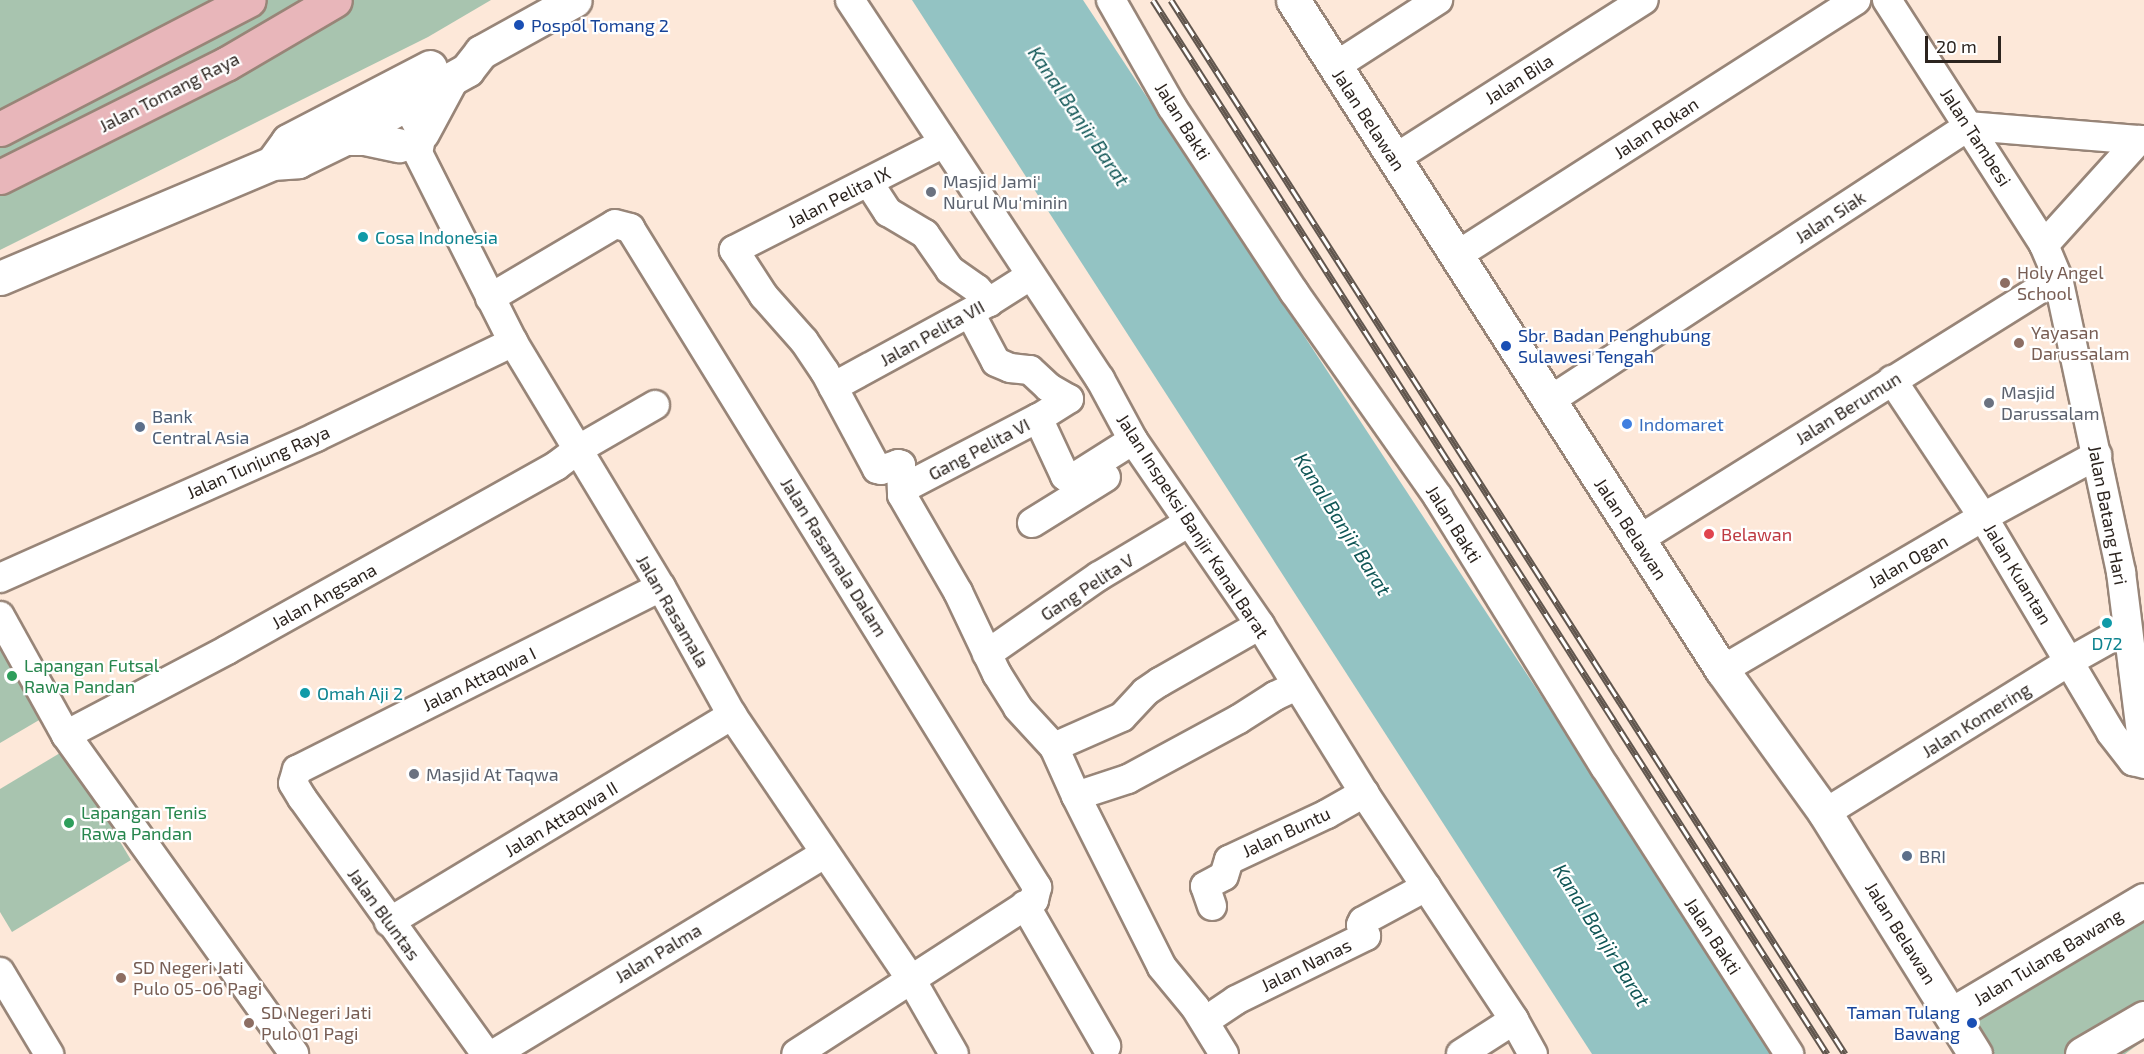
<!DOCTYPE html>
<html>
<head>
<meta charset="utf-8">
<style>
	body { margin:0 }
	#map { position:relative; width:2144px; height:1054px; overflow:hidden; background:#fde8d9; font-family:"Exo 2",sans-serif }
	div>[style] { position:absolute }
	.green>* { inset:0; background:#a8c4af }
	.water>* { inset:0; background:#93c3c3 }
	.roads { filter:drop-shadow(2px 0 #988578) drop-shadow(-2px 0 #988578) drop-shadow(0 2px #988578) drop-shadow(0 -2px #988578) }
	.minor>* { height:28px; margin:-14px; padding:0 14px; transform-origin:14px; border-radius:14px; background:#fff }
	.tertiary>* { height:33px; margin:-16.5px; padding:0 16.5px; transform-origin:16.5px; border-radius:16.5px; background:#fff }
	.primary>* { height:33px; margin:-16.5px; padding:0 16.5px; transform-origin:16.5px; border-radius:16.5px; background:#e8b6ba }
	.rail>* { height:7px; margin-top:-3.5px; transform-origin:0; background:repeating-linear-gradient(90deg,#fff 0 14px,#61564e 0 28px); box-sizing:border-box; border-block:2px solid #61564e }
	.dots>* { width:16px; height:16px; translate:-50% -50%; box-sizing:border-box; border:3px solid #fff; border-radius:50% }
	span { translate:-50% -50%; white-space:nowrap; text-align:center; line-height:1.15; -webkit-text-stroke:4.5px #fff; paint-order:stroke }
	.transit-label { font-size:18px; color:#164399 }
	.left { translate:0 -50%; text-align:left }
	.right { translate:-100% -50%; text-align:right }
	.street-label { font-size:18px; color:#2c241f }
	.worship-label { font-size:18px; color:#5b616d }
	.culture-label { font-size:18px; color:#0d838f }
	.education-label { font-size:18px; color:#785e54 }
	.service-label { font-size:18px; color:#4e5e75 }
	.shop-label { font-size:18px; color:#366cbe }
	.health-label { font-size:18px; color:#be3a42 }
	.leisure-label { font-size:18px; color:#27864d }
	.water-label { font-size:20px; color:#105656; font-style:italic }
	.scale { position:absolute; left:1925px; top:36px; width:76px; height:27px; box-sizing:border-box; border:3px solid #2c241f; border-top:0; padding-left:8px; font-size:18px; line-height:21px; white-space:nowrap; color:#2c241f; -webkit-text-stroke:4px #fff; paint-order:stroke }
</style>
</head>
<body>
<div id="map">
	<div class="green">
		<div style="clip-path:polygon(0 0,491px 0,428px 37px,0 250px)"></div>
		<div style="clip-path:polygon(0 636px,46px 716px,0 743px)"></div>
		<div style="clip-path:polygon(65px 750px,131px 860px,12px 932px,0 912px,0 789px)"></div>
		<div style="clip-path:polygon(2144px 892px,2144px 1040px,2125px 1054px,1986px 1054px,1959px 1012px)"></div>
	</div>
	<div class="water">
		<div style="clip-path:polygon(912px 0,1083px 0,1777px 1054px,1592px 1054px)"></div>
	</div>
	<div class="roads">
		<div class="minor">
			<div style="left:850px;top:0;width:454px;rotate:56.6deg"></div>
			<div style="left:1100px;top:379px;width:69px;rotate:61.6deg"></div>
			<div style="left:1133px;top:440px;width:224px;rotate:55.5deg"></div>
			<div style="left:1260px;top:625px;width:198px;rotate:58.2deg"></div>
			<div style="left:1364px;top:793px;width:272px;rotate:56.5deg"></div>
			<div style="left:1514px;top:1020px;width:39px;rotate:61deg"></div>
			<div style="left:1111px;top:0;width:123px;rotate:60.3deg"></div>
			<div style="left:1172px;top:107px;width:222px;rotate:56.6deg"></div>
			<div style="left:1294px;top:292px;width:251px;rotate:54.9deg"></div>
			<div style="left:1438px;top:497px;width:317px;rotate:58.3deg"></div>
			<div style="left:1605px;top:767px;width:341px;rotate:57.3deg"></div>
			<div style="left:1887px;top:0;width:291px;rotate:57.3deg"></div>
			<div style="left:2044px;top:245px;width:36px;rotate:67deg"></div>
			<div style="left:2058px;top:278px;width:301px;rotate:77.9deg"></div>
			<div style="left:2121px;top:572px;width:186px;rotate:82.9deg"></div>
			<div style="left:1334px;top:67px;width:124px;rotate:-32.8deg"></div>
			<div style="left:411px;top:113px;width:23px;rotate:61deg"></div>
			<div style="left:422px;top:133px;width:20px;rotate:101deg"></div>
			<div style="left:418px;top:153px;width:212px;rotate:63.3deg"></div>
			<div style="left:513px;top:342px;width:286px;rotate:58.9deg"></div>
			<div style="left:661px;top:587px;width:146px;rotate:61deg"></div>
			<div style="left:732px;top:715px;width:319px;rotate:55.9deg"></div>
			<div style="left:911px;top:979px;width:86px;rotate:60.2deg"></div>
			<div style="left:944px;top:143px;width:236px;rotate:153deg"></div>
			<div style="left:734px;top:250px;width:55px;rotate:56.9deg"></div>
			<div style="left:764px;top:296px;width:60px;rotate:48.4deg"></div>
			<div style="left:804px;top:341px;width:37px;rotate:56deg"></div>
			<div style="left:825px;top:372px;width:110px;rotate:61.8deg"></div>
			<div style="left:877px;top:469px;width:4px;rotate:14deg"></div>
			<div style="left:881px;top:470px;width:18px;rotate:-19deg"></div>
			<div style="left:898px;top:464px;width:3px;rotate:18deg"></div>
			<div style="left:901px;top:465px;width:30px;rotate:88deg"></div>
			<div style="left:902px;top:495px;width:112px;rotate:60deg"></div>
			<div style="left:958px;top:592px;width:91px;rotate:64.6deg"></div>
			<div style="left:997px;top:674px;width:40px;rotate:58deg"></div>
			<div style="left:1018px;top:708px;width:53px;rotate:47.3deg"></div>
			<div style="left:1054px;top:747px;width:54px;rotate:65.8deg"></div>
			<div style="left:1076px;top:796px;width:191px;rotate:63.3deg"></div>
			<div style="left:1162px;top:967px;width:52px;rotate:50.5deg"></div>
			<div style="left:1195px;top:1007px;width:55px;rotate:58.3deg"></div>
			<div style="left:1394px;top:159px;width:296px;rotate:-32.5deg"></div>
			<div style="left:869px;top:183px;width:35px;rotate:57deg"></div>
			<div style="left:888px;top:212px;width:43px;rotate:30.7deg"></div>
			<div style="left:925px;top:234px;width:44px;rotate:55.2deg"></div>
			<div style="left:950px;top:270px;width:33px;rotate:35deg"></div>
			<div style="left:977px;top:289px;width:18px;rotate:47deg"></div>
			<div style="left:2044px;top:245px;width:142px;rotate:-47.9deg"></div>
			<div style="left:2139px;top:140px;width:5px"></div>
			<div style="left:1456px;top:256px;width:475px;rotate:-32.6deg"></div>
			<div style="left:490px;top:298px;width:145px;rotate:-30.6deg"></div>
			<div style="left:615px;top:224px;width:16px;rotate:15deg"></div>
			<div style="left:630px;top:228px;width:775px;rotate:58.3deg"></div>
			<div style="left:1037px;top:887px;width:13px;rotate:103deg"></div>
			<div style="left:1034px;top:900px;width:283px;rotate:147.1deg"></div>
			<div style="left:970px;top:313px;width:55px;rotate:62deg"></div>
			<div style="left:996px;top:362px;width:15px;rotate:23deg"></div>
			<div style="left:1010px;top:368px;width:20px;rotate:6deg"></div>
			<div style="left:1030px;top:370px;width:25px;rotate:43deg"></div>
			<div style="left:1048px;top:387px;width:24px;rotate:30deg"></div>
			<div style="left:1069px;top:399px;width:36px;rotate:148deg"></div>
			<div style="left:1892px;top:380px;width:164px;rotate:56.4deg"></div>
			<div style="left:1983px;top:517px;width:251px;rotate:59.3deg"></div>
			<div style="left:2111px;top:733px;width:36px;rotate:52deg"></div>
			<div style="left:2133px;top:761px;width:11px;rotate:15deg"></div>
			<div style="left:833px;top:387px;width:178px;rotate:-28.6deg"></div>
			<div style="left:989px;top:302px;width:49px;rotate:-32.4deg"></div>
			<div style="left:1549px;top:401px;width:502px;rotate:-33.22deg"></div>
			<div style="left:1969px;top:126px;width:171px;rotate:4.7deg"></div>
			<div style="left:902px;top:489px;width:153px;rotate:-27.6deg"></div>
			<div style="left:1038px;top:418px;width:64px;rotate:65deg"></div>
			<div style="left:1065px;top:476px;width:4px;rotate:34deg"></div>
			<div style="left:1068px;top:478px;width:5px"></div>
			<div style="left:1073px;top:478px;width:71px;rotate:-32.3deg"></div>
			<div style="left:1032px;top:523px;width:87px;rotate:-31.9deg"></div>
			<div style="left:1638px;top:540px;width:495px;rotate:-32deg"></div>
			<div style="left:0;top:578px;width:346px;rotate:-24deg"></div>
			<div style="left:316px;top:437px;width:219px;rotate:-25.7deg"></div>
			<div style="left:0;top:616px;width:136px;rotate:61deg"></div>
			<div style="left:66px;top:735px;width:392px;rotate:54.4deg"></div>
			<div style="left:987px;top:654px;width:136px;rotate:-34.9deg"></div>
			<div style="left:1099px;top:576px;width:104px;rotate:-30.8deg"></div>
			<div style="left:1722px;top:670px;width:303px;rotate:-30.4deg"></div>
			<div style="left:1983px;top:517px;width:130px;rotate:-28.5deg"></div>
			<div style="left:66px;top:735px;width:182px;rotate:-27.8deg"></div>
			<div style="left:227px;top:650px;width:377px;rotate:-29.2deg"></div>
			<div style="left:556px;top:466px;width:26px;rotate:-37deg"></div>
			<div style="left:577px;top:450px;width:90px;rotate:-30deg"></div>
			<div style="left:1054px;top:747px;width:74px;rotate:-23.8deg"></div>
			<div style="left:1122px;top:717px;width:34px;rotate:-47deg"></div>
			<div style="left:1145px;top:692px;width:18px;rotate:-34deg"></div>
			<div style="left:1160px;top:682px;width:115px;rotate:-29.7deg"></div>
			<div style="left:1076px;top:796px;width:55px;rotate:-18.1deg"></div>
			<div style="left:1128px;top:779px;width:126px;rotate:-28.4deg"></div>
			<div style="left:1239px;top:719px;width:43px;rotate:-32.6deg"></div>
			<div style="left:1275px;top:696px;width:23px;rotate:-25deg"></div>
			<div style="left:1825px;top:813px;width:288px;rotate:-31.8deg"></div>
			<div style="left:2070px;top:661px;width:65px;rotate:-29.3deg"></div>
			<div style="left:1025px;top:905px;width:163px;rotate:60.1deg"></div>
			<div style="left:1212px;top:906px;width:21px;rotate:-109deg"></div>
			<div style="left:1205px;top:886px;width:21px;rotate:-28deg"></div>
			<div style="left:1224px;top:876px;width:17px;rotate:-73deg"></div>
			<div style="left:1229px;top:860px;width:108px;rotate:-25.1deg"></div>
			<div style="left:1327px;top:814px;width:43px;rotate:-29.6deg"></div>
			<div style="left:389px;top:922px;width:401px;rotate:-31.1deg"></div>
			<div style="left:0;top:972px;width:96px;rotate:59.1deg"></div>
			<div style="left:1205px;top:1021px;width:37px;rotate:-34deg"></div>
			<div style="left:1236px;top:1000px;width:145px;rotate:-26.2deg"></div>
			<div style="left:1366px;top:936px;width:12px;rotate:-114deg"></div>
			<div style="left:1361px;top:925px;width:4px;rotate:-63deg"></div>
			<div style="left:1363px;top:921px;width:72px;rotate:-28.4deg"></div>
			<div style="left:486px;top:1054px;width:315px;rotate:-125.7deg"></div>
			<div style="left:302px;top:798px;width:17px;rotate:-121deg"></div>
			<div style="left:293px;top:783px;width:14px;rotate:-73deg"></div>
			<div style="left:297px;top:770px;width:407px;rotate:-26.7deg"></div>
			<div style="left:494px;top:1054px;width:386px;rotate:-31.2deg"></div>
			<div style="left:1461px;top:1054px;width:63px;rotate:-32.7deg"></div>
		</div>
		<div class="tertiary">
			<div style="left:1293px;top:0;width:796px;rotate:57.37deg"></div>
			<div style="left:1722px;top:670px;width:176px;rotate:54.2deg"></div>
			<div style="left:1825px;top:813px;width:284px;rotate:58.1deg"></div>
			<div style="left:422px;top:133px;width:59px;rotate:-61.7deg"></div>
			<div style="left:345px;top:138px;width:20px"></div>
			<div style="left:365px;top:138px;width:35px;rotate:12deg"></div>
			<div style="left:273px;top:162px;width:26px;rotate:-54deg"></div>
			<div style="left:288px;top:141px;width:160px;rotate:-27.5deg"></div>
			<div style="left:0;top:278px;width:295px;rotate:-22.9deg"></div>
			<div style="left:272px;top:163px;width:26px;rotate:-4deg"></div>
			<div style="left:298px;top:161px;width:52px;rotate:-26.1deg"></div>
			<div style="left:345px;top:138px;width:140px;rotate:-29.1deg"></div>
			<div style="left:467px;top:70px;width:23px;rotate:-52deg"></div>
			<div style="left:481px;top:52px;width:107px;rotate:-29deg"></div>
			<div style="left:1952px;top:1014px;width:223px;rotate:-30.7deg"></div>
			<div style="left:2082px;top:1054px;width:72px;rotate:-30.1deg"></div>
		</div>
		<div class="primary">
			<div style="left:0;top:129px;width:280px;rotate:-27.4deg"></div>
			<div style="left:0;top:177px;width:253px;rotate:-26.6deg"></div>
			<div style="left:226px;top:64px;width:126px;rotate:-30.4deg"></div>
		</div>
	</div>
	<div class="rail">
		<div style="left:1153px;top:0;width:1251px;rotate:57.4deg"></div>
		<div style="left:1171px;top:0;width:1251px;rotate:57.4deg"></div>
	</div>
	<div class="dots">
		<div style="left:519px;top:25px;background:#1a4fb4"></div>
		<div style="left:931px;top:192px;background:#6b7280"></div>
		<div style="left:363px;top:237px;background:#0f9aa8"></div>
		<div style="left:2005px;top:283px;background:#8d6e63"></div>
		<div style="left:2019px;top:343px;background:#8d6e63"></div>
		<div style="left:1506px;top:346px;background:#1a4fb4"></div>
		<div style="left:1989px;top:403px;background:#6b7280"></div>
		<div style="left:1627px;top:424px;background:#3f7fe0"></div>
		<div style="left:140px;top:427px;background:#5c6f8a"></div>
		<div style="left:1709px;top:534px;background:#e0444e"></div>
		<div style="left:2107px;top:623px;background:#0f9aa8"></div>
		<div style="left:12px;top:676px;background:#2e9e5b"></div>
		<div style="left:305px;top:693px;background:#0f9aa8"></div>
		<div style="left:414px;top:774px;background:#6b7280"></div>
		<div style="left:69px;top:823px;background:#2e9e5b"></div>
		<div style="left:1907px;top:856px;background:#5c6f8a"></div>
		<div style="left:121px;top:978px;background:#8d6e63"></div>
		<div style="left:249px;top:1023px;background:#8d6e63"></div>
		<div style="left:1972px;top:1023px;background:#1a4fb4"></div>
	</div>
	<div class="transit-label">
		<span class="left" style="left:531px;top:25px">Pospol Tomang 2</span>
		<span class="left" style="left:1518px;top:346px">Sbr. Badan Penghubung<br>Sulawesi Tengah</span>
		<span class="right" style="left:1960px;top:1023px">Taman Tulang<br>Bawang</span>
	</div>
	<div class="street-label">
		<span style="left:1519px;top:79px;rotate:-32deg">Jalan Bila</span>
		<span style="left:169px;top:92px;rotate:-27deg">Jalan Tomang Raya</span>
		<span style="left:1369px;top:120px;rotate:57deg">Jalan Belawan</span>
		<span style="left:1183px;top:121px;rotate:58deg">Jalan Bakti</span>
		<span style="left:1656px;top:128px;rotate:-33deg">Jalan Rokan</span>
		<span style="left:1976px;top:137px;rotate:57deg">Jalan Tambesi</span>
		<span style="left:839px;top:197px;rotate:-27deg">Jalan Pelita IX</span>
		<span style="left:1830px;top:217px;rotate:-33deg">Jalan Siak</span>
		<span style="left:932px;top:333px;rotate:-29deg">Jalan Pelita VII</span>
		<span style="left:1848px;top:408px;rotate:-32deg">Jalan Berumun</span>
		<span style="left:979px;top:449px;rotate:-28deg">Gang Pelita VI</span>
		<span style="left:258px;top:462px;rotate:-24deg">Jalan Tunjung Raya</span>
		<span style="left:2108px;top:515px;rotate:79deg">Jalan Batang Hari</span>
		<span style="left:1454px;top:524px;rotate:58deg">Jalan Bakti</span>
		<span style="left:1193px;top:526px;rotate:57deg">Jalan Inspeksi Banjir Kanal Barat</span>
		<span style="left:1631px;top:529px;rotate:57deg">Jalan Belawan</span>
		<span style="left:834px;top:557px;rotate:58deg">Jalan Rasamala Dalam</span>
		<span style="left:1908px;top:561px;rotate:-30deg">Jalan Ogan</span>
		<span style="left:2018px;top:574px;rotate:59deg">Jalan Kuantan</span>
		<span style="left:1087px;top:587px;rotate:-33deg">Gang Pelita V</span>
		<span style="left:324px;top:596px;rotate:-29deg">Jalan Angsana</span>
		<span style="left:673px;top:611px;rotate:60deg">Jalan Rasamala</span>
		<span style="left:479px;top:679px;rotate:-26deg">Jalan Attaqwa I</span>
		<span style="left:1976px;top:720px;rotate:-32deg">Jalan Komering</span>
		<span style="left:561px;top:819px;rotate:-31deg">Jalan Attaqwa II</span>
		<span style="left:1286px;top:832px;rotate:-25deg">Jalan Buntu</span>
		<span style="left:384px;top:914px;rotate:54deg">Jalan Bluntas</span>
		<span style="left:1901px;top:933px;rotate:58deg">Jalan Belawan</span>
		<span style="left:1713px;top:936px;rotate:57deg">Jalan Bakti</span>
		<span style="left:658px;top:953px;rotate:-31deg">Jalan Palma</span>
		<span style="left:2048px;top:957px;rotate:-31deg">Jalan Tulang Bawang</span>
		<span style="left:1306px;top:965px;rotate:-26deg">Jalan Nanas</span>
	</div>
	<div class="worship-label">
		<span class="left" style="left:943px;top:192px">Masjid Jami'<br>Nurul Mu'minin</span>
		<span class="left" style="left:2001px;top:403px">Masjid<br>Darussalam</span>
		<span class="left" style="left:426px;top:774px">Masjid At Taqwa</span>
	</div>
	<div class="culture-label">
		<span class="left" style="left:375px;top:237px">Cosa Indonesia</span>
		<span style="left:2107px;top:643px">D72</span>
		<span class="left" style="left:317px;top:693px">Omah Aji 2</span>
	</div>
	<div class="education-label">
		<span class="left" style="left:2017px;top:283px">Holy Angel<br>School</span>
		<span class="left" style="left:2031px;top:343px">Yayasan<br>Darussalam</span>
		<span class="left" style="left:133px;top:978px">SD Negeri Jati<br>Pulo 05-06 Pagi</span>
		<span class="left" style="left:261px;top:1023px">SD Negeri Jati<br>Pulo 01 Pagi</span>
	</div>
	<div class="service-label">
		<span class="left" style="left:152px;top:427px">Bank<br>Central Asia</span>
		<span class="left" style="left:1919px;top:856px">BRI</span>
	</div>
	<div class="shop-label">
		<span class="left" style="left:1639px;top:424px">Indomaret</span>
	</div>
	<div class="health-label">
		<span class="left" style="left:1721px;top:534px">Belawan</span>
	</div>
	<div class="leisure-label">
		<span class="left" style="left:24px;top:676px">Lapangan Futsal<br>Rawa Pandan</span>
		<span class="left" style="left:81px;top:823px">Lapangan Tenis<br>Rawa Pandan</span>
	</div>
	<div class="water-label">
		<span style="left:1079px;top:116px;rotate:56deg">Kanal Banjir Barat</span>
		<span style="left:1343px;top:524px;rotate:58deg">Kanal Banjir Barat</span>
		<span style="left:1602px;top:935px;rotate:58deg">Kanal Banjir Barat</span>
	</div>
	<div class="scale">20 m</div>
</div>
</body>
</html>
